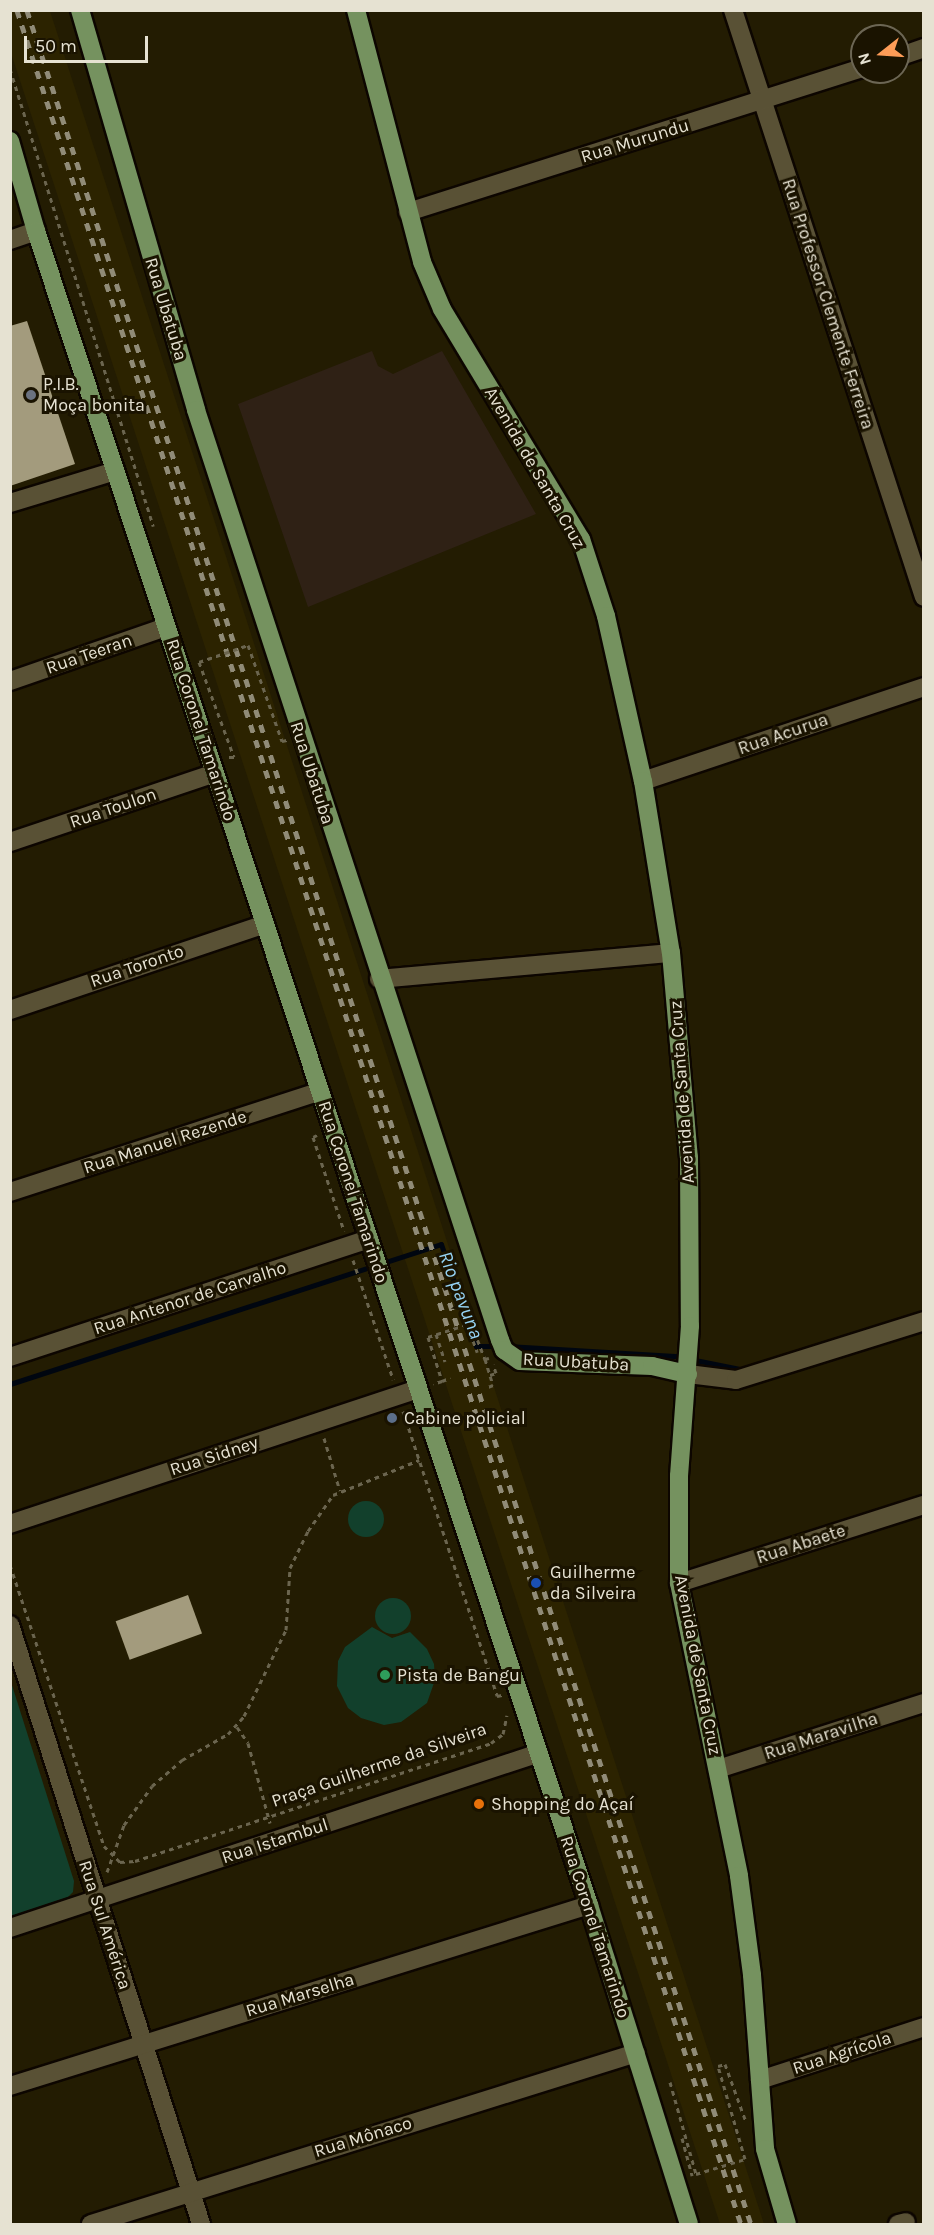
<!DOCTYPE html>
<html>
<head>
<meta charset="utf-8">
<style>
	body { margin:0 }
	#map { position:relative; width:934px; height:2235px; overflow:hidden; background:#231c02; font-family:Karla,sans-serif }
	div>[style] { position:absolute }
	.commercial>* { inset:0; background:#2f2115 }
	.built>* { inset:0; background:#2c2300 }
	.green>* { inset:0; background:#12402c }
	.round { border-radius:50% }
	.stream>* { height:5px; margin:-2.5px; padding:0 2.5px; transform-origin:2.5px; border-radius:2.5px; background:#000610 }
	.building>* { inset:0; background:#a39b7d; transform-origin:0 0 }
	.path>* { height:3px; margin-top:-1.5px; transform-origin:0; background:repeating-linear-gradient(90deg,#6b654f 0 4.5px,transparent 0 9px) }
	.roads { filter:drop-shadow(2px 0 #0d0600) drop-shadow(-2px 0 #0d0600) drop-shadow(0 2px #0d0600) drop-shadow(0 -2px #0d0600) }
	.minor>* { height:18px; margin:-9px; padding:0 9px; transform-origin:9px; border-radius:9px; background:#595135 }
	.major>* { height:18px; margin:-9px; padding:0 9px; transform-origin:9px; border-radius:9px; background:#75925f }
	.rail>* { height:4.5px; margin-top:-2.25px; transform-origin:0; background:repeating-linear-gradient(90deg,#908b77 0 8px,transparent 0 16px) }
	.path-bridge>* { height:3px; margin-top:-1.5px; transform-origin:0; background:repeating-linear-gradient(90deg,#6b654f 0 4.5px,transparent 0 9px) }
	.dots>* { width:16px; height:16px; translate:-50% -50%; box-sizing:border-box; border:3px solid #1a1300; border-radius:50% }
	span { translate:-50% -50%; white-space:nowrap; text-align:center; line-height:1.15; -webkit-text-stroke:6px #1a1300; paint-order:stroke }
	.street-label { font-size:18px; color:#e6e2d2 }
	.poi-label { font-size:18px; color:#e6e2d2 }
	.left { translate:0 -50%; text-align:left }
	.water-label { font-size:20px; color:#95d2f3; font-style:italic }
	.frame { position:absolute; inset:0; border:12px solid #e6e2d2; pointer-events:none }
	.north { position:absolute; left:850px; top:24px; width:60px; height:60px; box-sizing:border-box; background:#1a1300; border:2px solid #6c6654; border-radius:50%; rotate:253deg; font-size:16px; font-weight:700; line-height:24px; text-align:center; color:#e6e2d2 }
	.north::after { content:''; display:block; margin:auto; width:21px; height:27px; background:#fd9c57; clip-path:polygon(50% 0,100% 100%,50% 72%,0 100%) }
	.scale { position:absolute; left:24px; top:36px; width:124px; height:27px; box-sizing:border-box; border:3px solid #e6e2d2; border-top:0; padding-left:8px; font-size:18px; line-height:21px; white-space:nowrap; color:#e6e2d2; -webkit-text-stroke:4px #1a1300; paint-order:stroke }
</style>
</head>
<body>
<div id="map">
	<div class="commercial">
		<div style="clip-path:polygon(372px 351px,378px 366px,393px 374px,442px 351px,536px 514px,308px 607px,238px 404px)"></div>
	</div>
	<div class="built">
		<div style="clip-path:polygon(10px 11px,50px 11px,764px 2224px,720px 2224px,11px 53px)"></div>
	</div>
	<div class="green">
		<div class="round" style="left:348px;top:1501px;width:36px;height:36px"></div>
		<div class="round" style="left:375px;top:1598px;width:36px;height:36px"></div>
		<div style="clip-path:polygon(372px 1627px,392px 1638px,410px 1632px,427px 1649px,434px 1664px,435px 1680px,427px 1703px,401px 1722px,384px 1725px,361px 1718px,348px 1708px,337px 1686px,338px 1661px,345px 1647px)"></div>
		<div style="clip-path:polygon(10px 1679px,74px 1881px,73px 1892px,64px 1901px,11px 1918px)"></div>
	</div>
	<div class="stream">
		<div style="left:507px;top:1346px;width:168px;rotate:3.4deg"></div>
		<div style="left:675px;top:1356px;width:71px;rotate:11.3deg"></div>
		<div style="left:10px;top:1384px;width:453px;rotate:-18deg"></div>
		<div style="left:441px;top:1244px;width:108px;rotate:71.1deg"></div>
		<div style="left:476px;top:1346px;width:22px"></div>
	</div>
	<div class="building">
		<div style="clip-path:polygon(27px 321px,75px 464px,10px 486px,10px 326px)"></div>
		<div style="left:188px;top:1595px;width:41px;height:77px;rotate:70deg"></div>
	</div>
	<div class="path">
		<div style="left:10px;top:69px;width:479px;rotate:72.6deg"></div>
		<div style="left:248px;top:645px;width:102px;rotate:70.5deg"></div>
		<div style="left:282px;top:741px;width:5px;rotate:-11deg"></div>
		<div style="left:199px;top:662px;width:101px;rotate:69.8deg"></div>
		<div style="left:234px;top:757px;width:6px;rotate:180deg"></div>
		<div style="left:317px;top:1135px;width:4px;rotate:153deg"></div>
		<div style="left:313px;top:1137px;width:99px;rotate:71.7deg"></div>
		<div style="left:353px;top:1260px;width:126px;rotate:71.4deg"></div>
		<div style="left:471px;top:1323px;width:39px;rotate:69deg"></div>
		<div style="left:485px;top:1359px;width:4px;rotate:-14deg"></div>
		<div style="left:467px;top:1324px;width:30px;rotate:70deg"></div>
		<div style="left:436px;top:1334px;width:29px;rotate:72deg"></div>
		<div style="left:428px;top:1337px;width:46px;rotate:72.3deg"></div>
		<div style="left:442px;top:1381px;width:9px;rotate:162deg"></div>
		<div style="left:485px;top:1359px;width:27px;rotate:73deg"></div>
		<div style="left:493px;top:1385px;width:5px;rotate:158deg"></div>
		<div style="left:490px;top:1375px;width:6px;rotate:-18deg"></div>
		<div style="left:496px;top:1373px;width:9px;rotate:-108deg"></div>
		<div style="left:442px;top:1381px;width:9px;rotate:-21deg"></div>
		<div style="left:403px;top:1411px;width:300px;rotate:71.7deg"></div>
		<div style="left:497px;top:1696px;width:5px;rotate:-11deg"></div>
		<div style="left:324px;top:1438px;width:55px;rotate:73.2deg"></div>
		<div style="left:10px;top:1565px;width:296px;rotate:71.5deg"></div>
		<div style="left:104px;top:1846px;width:23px;rotate:45deg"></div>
		<div style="left:120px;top:1862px;width:15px;rotate:-4deg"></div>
		<div style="left:135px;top:1861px;width:375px;rotate:-18.3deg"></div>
		<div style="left:491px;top:1743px;width:15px;rotate:-37deg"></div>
		<div style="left:503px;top:1734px;width:19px;rotate:-78deg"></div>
		<div style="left:237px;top:1727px;width:19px;rotate:55deg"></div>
		<div style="left:248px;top:1743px;width:83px;rotate:74.6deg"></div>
		<div style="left:107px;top:1872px;width:50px;rotate:-70.1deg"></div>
		<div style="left:124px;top:1825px;width:48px;rotate:-54.3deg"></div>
		<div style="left:152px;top:1786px;width:40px;rotate:-41deg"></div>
		<div style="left:182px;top:1760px;width:53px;rotate:-29.5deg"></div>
		<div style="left:228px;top:1734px;width:24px;rotate:-48deg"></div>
		<div style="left:244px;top:1716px;width:96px;rotate:-64deg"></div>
		<div style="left:286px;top:1630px;width:62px;rotate:-86.3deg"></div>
		<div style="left:290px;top:1568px;width:41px;rotate:-64.1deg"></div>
		<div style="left:308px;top:1531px;width:44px;rotate:-55.2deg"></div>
		<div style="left:333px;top:1495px;width:93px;rotate:-22.1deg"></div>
		<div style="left:718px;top:2066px;width:7px;rotate:-16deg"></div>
		<div style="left:725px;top:2064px;width:59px;rotate:70deg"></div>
		<div style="left:682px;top:2138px;width:39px;rotate:75deg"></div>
	</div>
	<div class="roads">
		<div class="minor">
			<div style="left:733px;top:10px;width:617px;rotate:71.98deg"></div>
			<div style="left:898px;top:57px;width:28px;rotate:-19deg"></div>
			<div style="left:408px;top:212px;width:476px;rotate:-17.6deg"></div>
			<div style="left:10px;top:240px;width:28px;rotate:-19deg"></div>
			<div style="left:10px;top:503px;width:110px;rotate:-16.9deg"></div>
			<div style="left:10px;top:681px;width:165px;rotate:-19.1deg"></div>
			<div style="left:643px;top:781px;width:296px;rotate:-18.5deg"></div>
			<div style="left:10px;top:842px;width:216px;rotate:-18.6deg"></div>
			<div style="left:379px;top:979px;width:293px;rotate:-5.1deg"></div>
			<div style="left:10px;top:1010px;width:269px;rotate:-18.6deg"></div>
			<div style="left:10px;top:1192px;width:326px;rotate:-18deg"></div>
			<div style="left:10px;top:1357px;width:378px;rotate:-18.2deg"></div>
			<div style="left:688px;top:1374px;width:48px;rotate:7.1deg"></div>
			<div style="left:736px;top:1380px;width:197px;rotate:-17.4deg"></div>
			<div style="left:10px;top:1524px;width:430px;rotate:-18.3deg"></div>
			<div style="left:679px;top:1583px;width:257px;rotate:-17.7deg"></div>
			<div style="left:10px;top:1625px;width:629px;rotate:72.31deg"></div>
			<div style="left:718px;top:1769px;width:216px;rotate:-17.8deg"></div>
			<div style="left:10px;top:1928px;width:557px;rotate:-18.3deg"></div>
			<div style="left:760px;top:2080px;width:172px;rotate:-17.9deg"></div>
			<div style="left:10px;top:2086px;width:607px;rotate:-17.36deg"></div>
			<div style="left:91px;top:2224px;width:571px;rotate:-17.42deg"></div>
			<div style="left:898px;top:2224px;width:8px;rotate:-14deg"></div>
		</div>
		<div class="major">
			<div style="left:80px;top:10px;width:416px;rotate:73.8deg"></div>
			<div style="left:196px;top:410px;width:978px;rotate:71.9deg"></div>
			<div style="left:500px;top:1340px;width:11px;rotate:68deg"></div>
			<div style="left:504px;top:1350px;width:19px;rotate:35deg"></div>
			<div style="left:520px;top:1361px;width:132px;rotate:2.2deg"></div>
			<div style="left:652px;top:1366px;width:37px;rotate:13deg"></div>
			<div style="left:356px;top:10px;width:260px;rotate:75.3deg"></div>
			<div style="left:422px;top:262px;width:51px;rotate:66.9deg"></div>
			<div style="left:442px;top:309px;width:269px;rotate:58.9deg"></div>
			<div style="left:581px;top:539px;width:81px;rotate:72deg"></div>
			<div style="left:606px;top:616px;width:169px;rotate:77.4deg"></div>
			<div style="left:643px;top:781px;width:174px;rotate:80.8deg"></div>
			<div style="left:671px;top:953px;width:205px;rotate:85deg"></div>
			<div style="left:689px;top:1157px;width:169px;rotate:89.7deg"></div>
			<div style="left:690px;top:1326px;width:150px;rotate:94.2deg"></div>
			<div style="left:679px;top:1476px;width:107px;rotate:90deg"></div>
			<div style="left:679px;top:1583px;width:299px;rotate:78.4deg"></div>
			<div style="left:739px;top:1876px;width:100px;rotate:82.5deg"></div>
			<div style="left:752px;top:1975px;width:174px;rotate:85.7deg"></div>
			<div style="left:765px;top:2149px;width:78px;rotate:73.7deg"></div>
			<div style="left:10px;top:141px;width:94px;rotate:73.9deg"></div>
			<div style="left:36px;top:231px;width:1763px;rotate:71.72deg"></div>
			<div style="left:589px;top:1905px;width:334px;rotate:72.6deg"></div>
		</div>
	</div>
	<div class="rail">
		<div style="left:17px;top:10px;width:2329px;rotate:71.89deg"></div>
		<div style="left:27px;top:10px;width:2329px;rotate:71.89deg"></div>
	</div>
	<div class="path-bridge">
		<div style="left:199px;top:662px;width:52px;rotate:-19.1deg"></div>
		<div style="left:428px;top:1337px;width:45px;rotate:-18deg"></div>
		<div style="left:670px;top:2082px;width:96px;rotate:74.2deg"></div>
		<div style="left:696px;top:2174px;width:51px;rotate:-17deg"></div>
		<div style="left:745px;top:2159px;width:97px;rotate:-106.2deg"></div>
	</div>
	<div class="dots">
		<div style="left:31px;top:395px;background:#6b7280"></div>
		<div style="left:392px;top:1418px;background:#5c6f8a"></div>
		<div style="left:536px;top:1583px;background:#1a4fb4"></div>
		<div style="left:385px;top:1675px;background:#2e9e5b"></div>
		<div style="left:479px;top:1804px;background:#e8710a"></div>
	</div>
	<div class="street-label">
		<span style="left:635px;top:141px;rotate:-17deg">Rua Murundu</span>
		<span style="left:828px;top:304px;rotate:72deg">Rua Professor Clemente Ferreira</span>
		<span style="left:166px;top:309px;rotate:73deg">Rua Ubatuba</span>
		<span style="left:535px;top:468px;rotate:60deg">Avenida de Santa Cruz</span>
		<span style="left:89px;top:654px;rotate:-19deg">Rua Teeran</span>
		<span style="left:201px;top:730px;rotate:72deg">Rua Coronel Tamarindo</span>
		<span style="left:783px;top:734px;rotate:-19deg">Rua Acurua</span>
		<span style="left:312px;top:773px;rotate:72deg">Rua Ubatuba</span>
		<span style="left:113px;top:808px;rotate:-19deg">Rua Toulon</span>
		<span style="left:137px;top:966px;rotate:-19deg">Rua Toronto</span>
		<span style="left:682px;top:1092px;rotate:-94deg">Avenida de Santa Cruz</span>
		<span style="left:165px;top:1142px;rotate:-18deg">Rua Manuel Rezende</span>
		<span style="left:353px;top:1192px;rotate:72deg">Rua Coronel Tamarindo</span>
		<span style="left:190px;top:1298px;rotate:-18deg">Rua Antenor de Carvalho</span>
		<span style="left:576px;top:1362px;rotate:3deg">Rua Ubatuba</span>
		<span style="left:214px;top:1456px;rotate:-18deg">Rua Sidney</span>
		<span style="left:801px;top:1544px;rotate:-18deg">Rua Abaete</span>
		<span style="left:698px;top:1665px;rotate:79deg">Avenida de Santa Cruz</span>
		<span style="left:821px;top:1736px;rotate:-18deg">Rua Maravilha</span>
		<span style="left:379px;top:1765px;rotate:-19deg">Praça Guilherme da Silveira</span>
		<span style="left:275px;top:1841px;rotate:-18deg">Rua Istambul</span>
		<span style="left:105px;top:1925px;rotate:72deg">Rua Sul América</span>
		<span style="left:595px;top:1927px;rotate:72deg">Rua Coronel Tamarindo</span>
		<span style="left:300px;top:1995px;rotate:-17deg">Rua Marselha</span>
		<span style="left:842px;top:2053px;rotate:-18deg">Rua Agrícola</span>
		<span style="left:363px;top:2137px;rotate:-17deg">Rua Mônaco</span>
	</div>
	<div class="poi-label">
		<span class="left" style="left:43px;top:395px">P.I.B.<br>Moça bonita</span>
		<span class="left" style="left:404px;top:1418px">Cabine policial</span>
		<span class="left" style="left:550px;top:1583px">Guilherme<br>da Silveira</span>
		<span class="left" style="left:397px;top:1675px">Pista de Bangu</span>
		<span class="left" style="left:491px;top:1804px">Shopping do Açaí</span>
	</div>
	<div class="water-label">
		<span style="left:461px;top:1295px;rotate:69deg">Rio pavuna</span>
	</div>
	<div class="frame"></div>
	<div class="north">N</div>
	<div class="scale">50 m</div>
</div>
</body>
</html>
